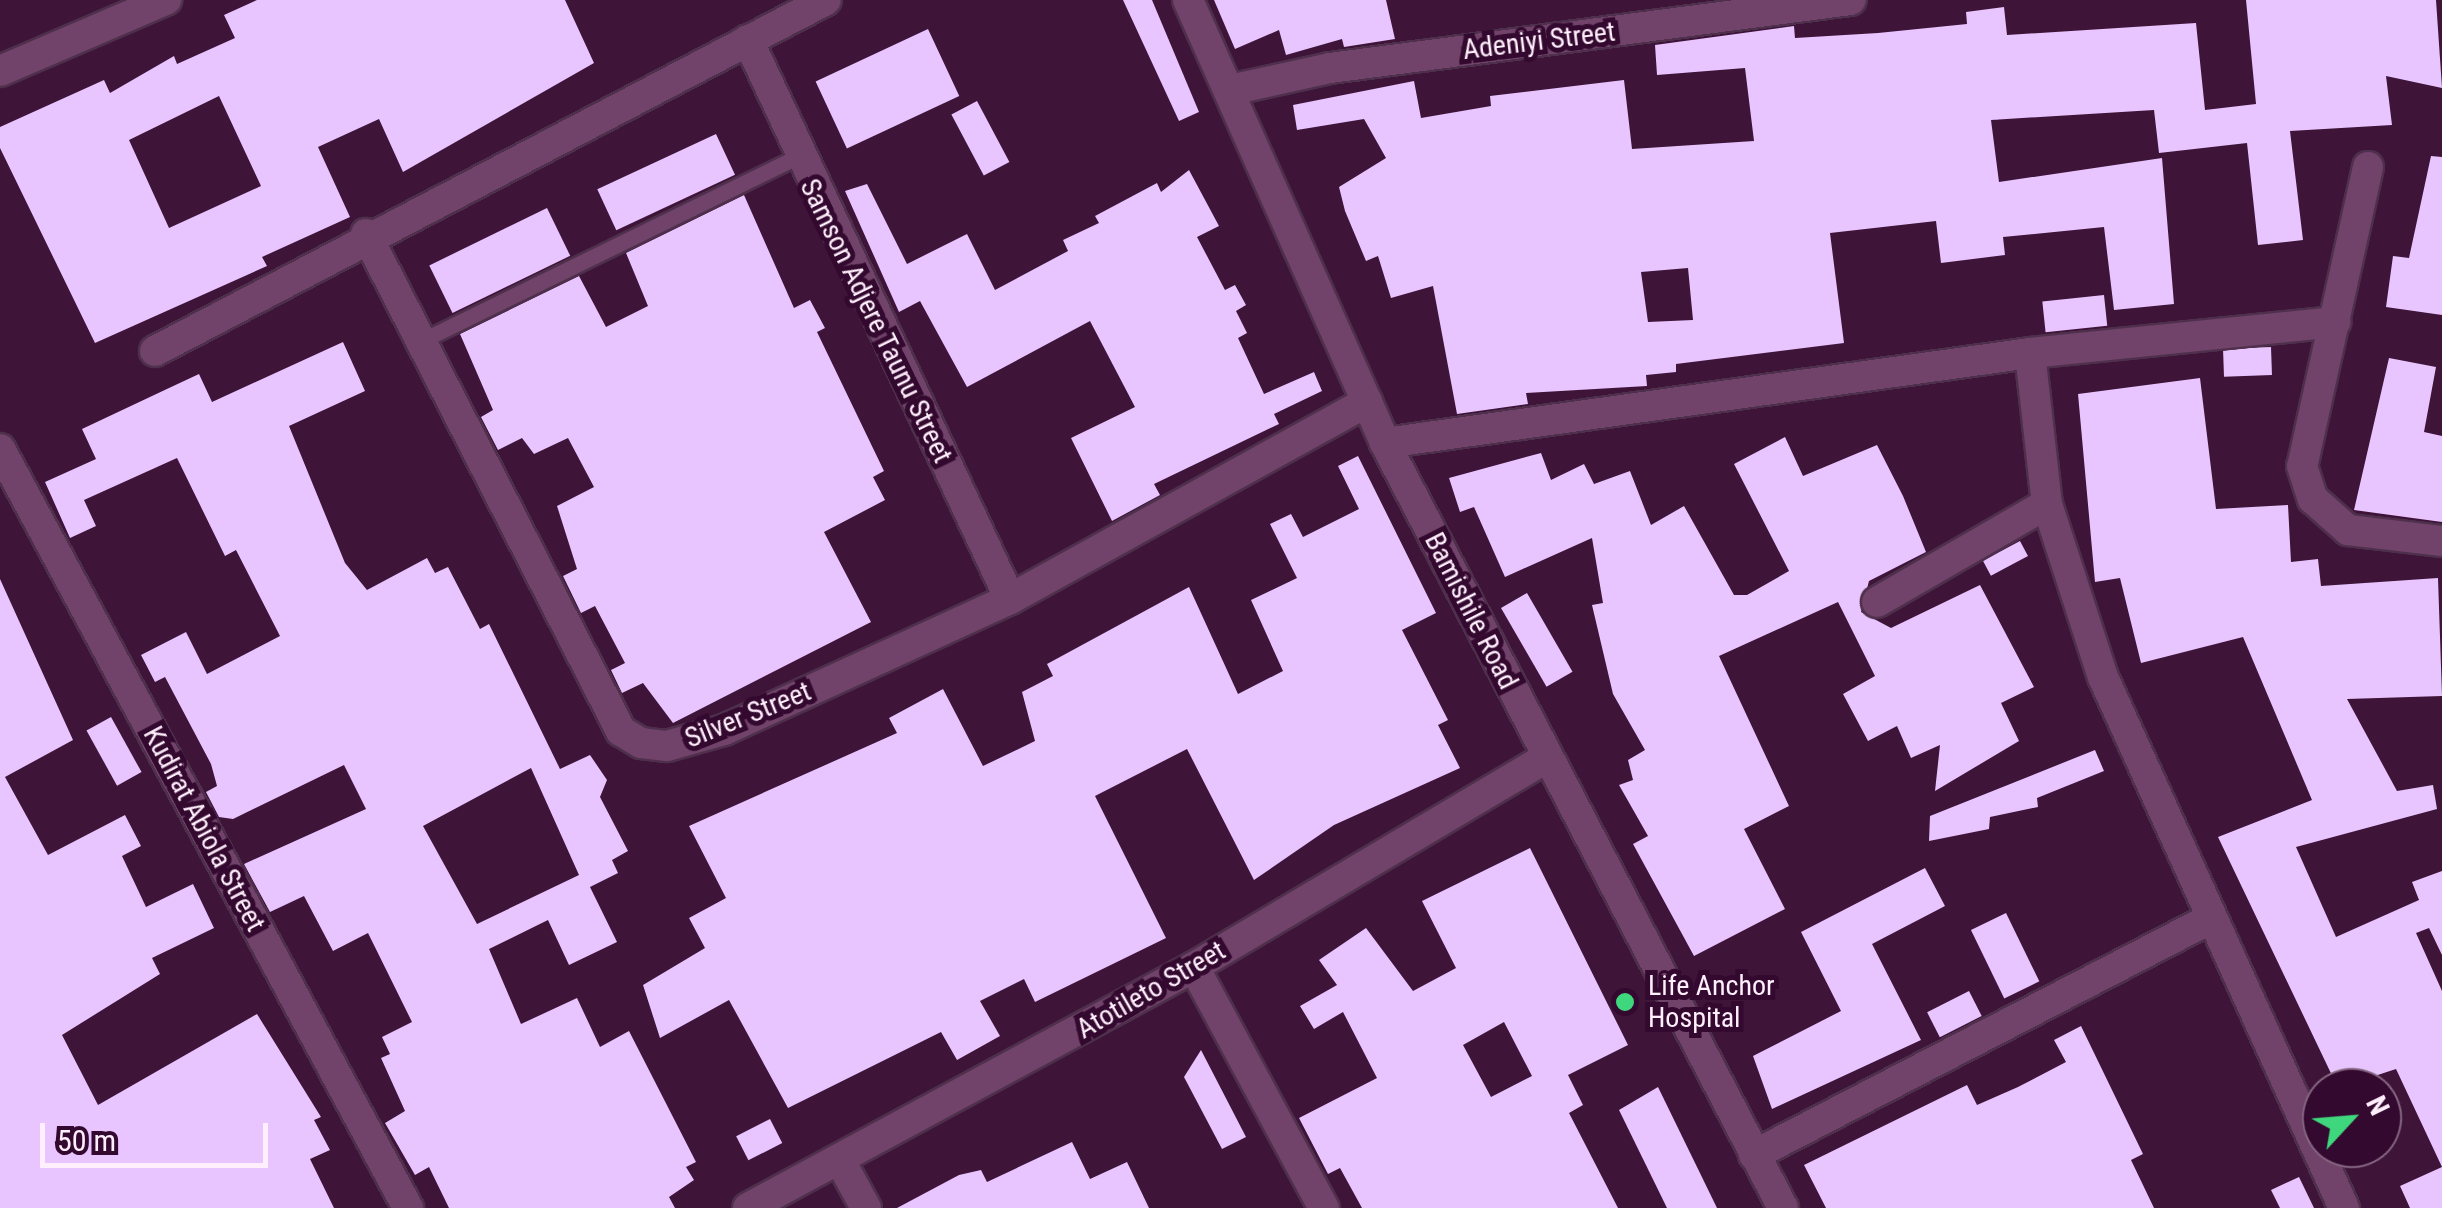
<!DOCTYPE html>
<html>
<head>
<meta charset="utf-8">
<style>
	body { margin:0 }
	#map { position:relative; width:2442px; height:1208px; overflow:hidden; background:#3e1439; font-family:"Roboto Condensed",sans-serif }
	div>[style] { position:absolute }
	.building>* { inset:0; background:#e8c5fe; transform-origin:0 0 }
	.roads { filter:drop-shadow(2px 0 #4f304c) drop-shadow(-2px 0 #4f304c) drop-shadow(0 2px #4f304c) drop-shadow(0 -2px #4f304c) }
	.service>* { height:15px; margin:-7.5px; padding:0 7.5px; transform-origin:7.5px; border-radius:7.5px; background:#71436a }
	.minor>* { height:30px; margin:-15px; padding:0 15px; transform-origin:15px; border-radius:15px; background:#71436a }
	.dots>* { width:28px; height:28px; translate:-50% -50%; box-sizing:border-box; border:5px solid #33092f; border-radius:50% }
	span { translate:-50% -50%; white-space:nowrap; text-align:center; line-height:1.15; -webkit-text-stroke:10px #33092f; paint-order:stroke }
	.street-label { font-size:28px; color:#ffeefb }
	.poi-label { font-size:28px; color:#ffeefb }
	.left { translate:0 -50%; text-align:left }
	.north { position:absolute; left:2302px; top:1068px; width:100px; height:100px; box-sizing:border-box; background:#33092f; border:2px solid #856581; border-radius:50%; rotate:64deg; font-size:28px; font-weight:700; line-height:40px; text-align:center; color:#ffeefb }
	.north::after { content:''; display:block; margin:auto; width:35px; height:45px; background:#3fd77d; clip-path:polygon(50% 0,100% 100%,50% 72%,0 100%) }
	.scale { position:absolute; left:40px; top:1123px; width:228px; height:45px; box-sizing:border-box; border:5px solid #ffeefb; border-top:0; padding-left:12px; font-size:30px; line-height:35px; white-space:nowrap; color:#ffeefb; -webkit-text-stroke:8px #33092f; paint-order:stroke }
</style>
</head>
<body>
<div id="map">
	<div class="building">
		<div style="clip-path:polygon(evenodd,257px 0,565px 0,594px 63px,403px 172px,379px 119px,318px 147px,350px 217px,262px 257px,267px 266px,95px 343px,0 148px,0 127px,104px 80px,110px 93px,174px 56px,177px 64px,235px 38px,224px 15px,257px 0,219px 96px,261px 186px,169px 228px,129px 140px,219px 96px)"></div>
		<div style="clip-path:polygon(1123px 0,1152px 0,1199px 112px,1179px 121px)"></div>
		<div style="clip-path:polygon(1214px 0,1386px 0,1395px 39px,1344px 47px,1342px 39px,1286px 55px,1279px 30px,1235px 49px)"></div>
		<div style="clip-path:polygon(evenodd,2246px 0,2436px 0,2442px 88px,2386px 76px,2392px 125px,2290px 131px,2303px 240px,2258px 245px,2247px 143px,2159px 153px,2154px 110px,1991px 120px,1999px 182px,2162px 158px,2174px 304px,2114px 310px,2104px 227px,2003px 237px,2005px 255px,1941px 263px,1936px 221px,1830px 233px,1844px 343px,1676px 364px,1676px 372px,1646px 375px,1647px 386px,1526px 393px,1528px 404px,1457px 414px,1433px 286px,1391px 298px,1378px 256px,1366px 261px,1345px 211px,1339px 187px,1386px 158px,1364px 119px,1297px 130px,1293px 105px,1414px 81px,1421px 118px,1491px 106px,1490px 96px,1624px 80px,1632px 149px,1754px 141px,1745px 68px,1657px 75px,1655px 45px,1794px 26px,1795px 38px,1878px 33px,1967px 24px,1966px 12px,2004px 7px,2007px 35px,2196px 23px,2205px 110px,2256px 104px,2246px 0,1688px 268px,1693px 320px,1648px 322px,1641px 272px,1688px 268px)"></div>
		<div style="left:928px;top:29px;width:74px;height:124px;rotate:65deg"></div>
		<div style="left:977px;top:101px;width:69px;height:29px;rotate:62deg"></div>
		<div style="left:716px;top:134px;width:45px;height:131px;rotate:65deg"></div>
		<div style="clip-path:polygon(2431px 156px,2442px 157px,2442px 315px,2386px 307px,2393px 256px,2409px 258px)"></div>
		<div style="clip-path:polygon(1189px 170px,1219px 226px,1197px 237px,1225px 290px,1235px 285px,1246px 305px,1236px 311px,1247px 333px,1238px 338px,1264px 394px,1314px 372px,1322px 391px,1274px 414px,1279px 424px,1154px 484px,1160px 495px,1112px 521px,1071px 438px,1135px 407px,1090px 321px,967px 387px,920px 301px,899px 312px,845px 191px,867px 184px,907px 264px,967px 234px,995px 290px,1068px 251px,1063px 240px,1099px 223px,1095px 216px,1157px 183px,1161px 192px)"></div>
		<div style="clip-path:polygon(744px 195px,794px 308px,810px 300px,825px 328px,817px 332px,884px 471px,873px 477px,885px 500px,824px 532px,871px 622px,673px 723px,643px 683px,622px 693px,611px 670px,625px 663px,595px 606px,581px 613px,563px 576px,577px 569px,557px 506px,594px 487px,568px 438px,534px 454px,522px 438px,498px 450px,481px 417px,493px 410px,460px 334px,579px 276px,606px 327px,648px 306px,626px 253px)"></div>
		<div style="left:547px;top:208px;width:53px;height:131px;rotate:64deg"></div>
		<div style="left:2104px;top:295px;width:31px;height:62px;rotate:84deg"></div>
		<div style="clip-path:polygon(evenodd,343px 342px,365px 391px,289px 426px,345px 563px,367px 590px,427px 558px,435px 573px,448px 567px,480px 629px,489px 624px,560px 769px,590px 755px,607px 780px,600px 797px,628px 851px,612px 860px,618px 873px,590px 887px,617px 942px,569px 965px,548px 920px,489px 949px,521px 1024px,577px 998px,600px 1047px,629px 1031px,696px 1162px,686px 1167px,694px 1180px,669px 1197px,675px 1208px,449px 1208px,429px 1167px,415px 1175px,385px 1123px,405px 1111px,381px 1058px,390px 1054px,382px 1037px,412px 1022px,368px 933px,333px 951px,304px 896px,270px 912px,244px 864px,366px 809px,344px 765px,233px 819px,219px 817px,206px 792px,217px 786px,211px 764px,165px 677px,155px 682px,141px 655px,186px 632px,207px 674px,280px 636px,236px 550px,225px 556px,177px 458px,84px 500px,96px 526px,70px 538px,45px 482px,96px 459px,82px 429px,169px 388px,199px 374px,212px 402px,343px 342px,531px 768px,579px 875px,477px 924px,423px 826px,531px 768px)"></div>
		<div style="left:2271px;top:347px;width:28px;height:48px;rotate:88deg"></div>
		<div style="clip-path:polygon(2389px 358px,2436px 367px,2424px 432px,2442px 436px,2442px 522px,2354px 510px)"></div>
		<div style="clip-path:polygon(2200px 378px,2216px 509px,2288px 505px,2291px 562px,2318px 559px,2321px 586px,2438px 578px,2442px 696px,2347px 699px,2397px 791px,2433px 785px,2437px 809px,2296px 847px,2336px 937px,2419px 900px,2412px 882px,2442px 871px,2442px 955px,2429px 928px,2416px 933px,2442px 991px,2442px 1208px,2410px 1208px,2400px 1186px,2442px 1167px,2396px 1069px,2338px 1088px,2218px 837px,2312px 800px,2243px 637px,2141px 663px,2120px 578px,2095px 582px,2078px 394px)"></div>
		<div style="clip-path:polygon(1785px 437px,1803px 476px,1877px 445px,1903px 496px,1926px 552px,1869px 581px,1861px 612px,1891px 628px,1980px 585px,2034px 687px,2001px 703px,2019px 741px,1935px 791px,1940px 745px,1911px 758px,1897px 726px,1868px 741px,1843px 694px,1875px 676px,1838px 602px,1719px 656px,1789px 806px,1744px 829px,1785px 909px,1694px 956px,1633px 844px,1648px 836px,1619px 785px,1633px 780px,1628px 760px,1645px 750px,1613px 694px,1592px 605px,1603px 603px,1592px 538px,1505px 577px,1474px 507px,1460px 512px,1449px 478px,1541px 453px,1551px 480px,1584px 464px,1594px 484px,1630px 471px,1651px 525px,1684px 506px,1734px 595px,1747px 595px,1789px 571px,1734px 464px)"></div>
		<div style="clip-path:polygon(1358px 456px,1436px 613px,1402px 630px,1448px 720px,1438px 725px,1460px 768px,1334px 825px,1254px 880px,1187px 749px,1095px 796px,1166px 938px,1035px 1002px,1024px 979px,980px 1001px,1000px 1036px,957px 1060px,941px 1032px,788px 1108px,729px 1000px,660px 1038px,643px 985px,705px 948px,689px 918px,726px 898px,689px 826px,897px 733px,889px 718px,943px 689px,983px 766px,1035px 741px,1022px 692px,1053px 676px,1047px 664px,1189px 587px,1238px 694px,1283px 671px,1251px 600px,1297px 578px,1270px 524px,1291px 514px,1303px 537px,1359px 509px,1338px 466px)"></div>
		<div style="left:2020px;top:541px;width:17px;height:42px;rotate:62deg"></div>
		<div style="clip-path:polygon(0 579px,73px 740px,5px 777px,48px 855px,125px 815px,141px 846px,122px 856px,146px 907px,193px 884px,214px 928px,152px 958px,160px 974px,62px 1035px,98px 1105px,257px 1014px,321px 1117px,314px 1120px,330px 1150px,310px 1159px,334px 1208px,0 1208px)"></div>
		<div style="left:1527px;top:593px;width:91px;height:30px;rotate:60deg"></div>
		<div style="left:111px;top:717px;width:63px;height:28px;rotate:61deg"></div>
		<div style="clip-path:polygon(2095px 750px,2104px 771px,2037px 798px,2038px 807px,1990px 817px,1989px 829px,1929px 841px,1930px 816px)"></div>
		<div style="clip-path:polygon(evenodd,1530px 848px,1628px 1045px,1568px 1075px,1583px 1105px,1569px 1113px,1618px 1208px,1362px 1208px,1340px 1168px,1328px 1174px,1299px 1118px,1377px 1078px,1343px 1012px,1314px 1029px,1300px 1006px,1337px 985px,1319px 960px,1366px 928px,1413px 991px,1456px 968px,1422px 901px,1530px 848px,1504px 1022px,1532px 1076px,1491px 1097px,1463px 1045px,1504px 1022px)"></div>
		<div style="clip-path:polygon(1925px 868px,1945px 906px,1872px 944px,1921px 1040px,1772px 1109px,1753px 1056px,1841px 1011px,1801px 932px)"></div>
		<div style="left:2006px;top:913px;width:76px;height:39px;rotate:64deg"></div>
		<div style="left:1969px;top:991px;width:28px;height:47px;rotate:63deg"></div>
		<div style="clip-path:polygon(2081px 1026px,2143px 1154px,2131px 1160px,2154px 1208px,1826px 1208px,1804px 1165px,1967px 1085px,1977px 1105px,2018px 1087px,2066px 1062px,2054px 1040px)"></div>
		<div style="clip-path:polygon(1201px 1050px,1246px 1137px,1222px 1149px,1184px 1077px)"></div>
		<div style="clip-path:polygon(1658px 1087px,1717px 1208px,1667px 1208px,1619px 1110px)"></div>
		<div style="left:770px;top:1119px;width:27px;height:38px;rotate:63deg"></div>
		<div style="clip-path:polygon(1072px 1142px,1090px 1179px,1127px 1162px,1149px 1208px,897px 1208px,959px 1175px,981px 1170px,987px 1182px)"></div>
		<div style="clip-path:polygon(2299px 1177px,2314px 1208px,2280px 1208px,2271px 1190px)"></div>
	</div>
	<div class="roads">
		<div class="service">
			<div style="left:419px;top:342px;width:421px;rotate:-26.1deg"></div>
		</div>
		<div class="minor">
			<div style="left:1188px;top:0;width:485px;rotate:66deg"></div>
			<div style="left:1385px;top:443px;width:862px;rotate:62.51deg"></div>
			<div style="left:748px;top:40px;width:617px;rotate:64.89deg"></div>
			<div style="left:0;top:71px;width:181px;rotate:-23.2deg"></div>
			<div style="left:1230px;top:90px;width:102px;rotate:-12.4deg"></div>
			<div style="left:1330px;top:68px;width:525px;rotate:-7.44deg"></div>
			<div style="left:2368px;top:167px;width:306px;rotate:102.4deg"></div>
			<div style="left:2302px;top:466px;width:35px;rotate:72deg"></div>
			<div style="left:2313px;top:499px;width:47px;rotate:41.5deg"></div>
			<div style="left:2348px;top:530px;width:95px;rotate:6.7deg"></div>
			<div style="left:366px;top:234px;width:559px;rotate:62.84deg"></div>
			<div style="left:621px;top:731px;width:23px;rotate:31deg"></div>
			<div style="left:641px;top:743px;width:26px;rotate:7deg"></div>
			<div style="left:667px;top:746px;width:59px;rotate:-15.7deg"></div>
			<div style="left:724px;top:730px;width:315px;rotate:-24.6deg"></div>
			<div style="left:1010px;top:599px;width:408px;rotate:-28.9deg"></div>
			<div style="left:155px;top:351px;width:757px;rotate:-27.61deg"></div>
			<div style="left:2030px;top:353px;width:152px;rotate:83.6deg"></div>
			<div style="left:2047px;top:504px;width:182px;rotate:72.1deg"></div>
			<div style="left:2103px;top:677px;width:583px;rotate:65.59deg"></div>
			<div style="left:1385px;top:443px;width:651px;rotate:-7.94deg"></div>
			<div style="left:2030px;top:353px;width:307px;rotate:-5.8deg"></div>
			<div style="left:0;top:449px;width:862px;rotate:61.74deg"></div>
			<div style="left:1877px;top:602px;width:196px;rotate:-30deg"></div>
			<div style="left:1194px;top:967px;width:274px;rotate:61.7deg"></div>
			<div style="left:1754px;top:1155px;width:511px;rotate:-27.37deg"></div>
			<div style="left:842px;top:1164px;width:50px;rotate:61.4deg"></div>
			<div style="left:748px;top:1208px;width:507px;rotate:-28.38deg"></div>
			<div style="left:1194px;top:967px;width:409px;rotate:-30.7deg"></div>
		</div>
	</div>
	<div class="dots">
		<div style="left:1625px;top:1002px;background:#3fd77d"></div>
	</div>
	<div class="street-label">
		<span style="left:1539px;top:41px;rotate:-7deg">Adeniyi Street</span>
		<span style="left:876px;top:321px;rotate:64deg">Samson Adjere Taunu Street</span>
		<span style="left:1471px;top:611px;rotate:63deg">Bamishile Road</span>
		<span style="left:748px;top:715px;rotate:-22deg">Silver Street</span>
		<span style="left:204px;top:829px;rotate:62deg">Kudirat Abiola Street</span>
		<span style="left:1151px;top:990px;rotate:-30deg">Atotileto Street</span>
	</div>
	<div class="poi-label">
		<span class="left" style="left:1648px;top:1002px">Life Anchor<br>Hospital</span>
	</div>
	<div class="north">N</div>
	<div class="scale">50 m</div>
</div>
</body>
</html>
